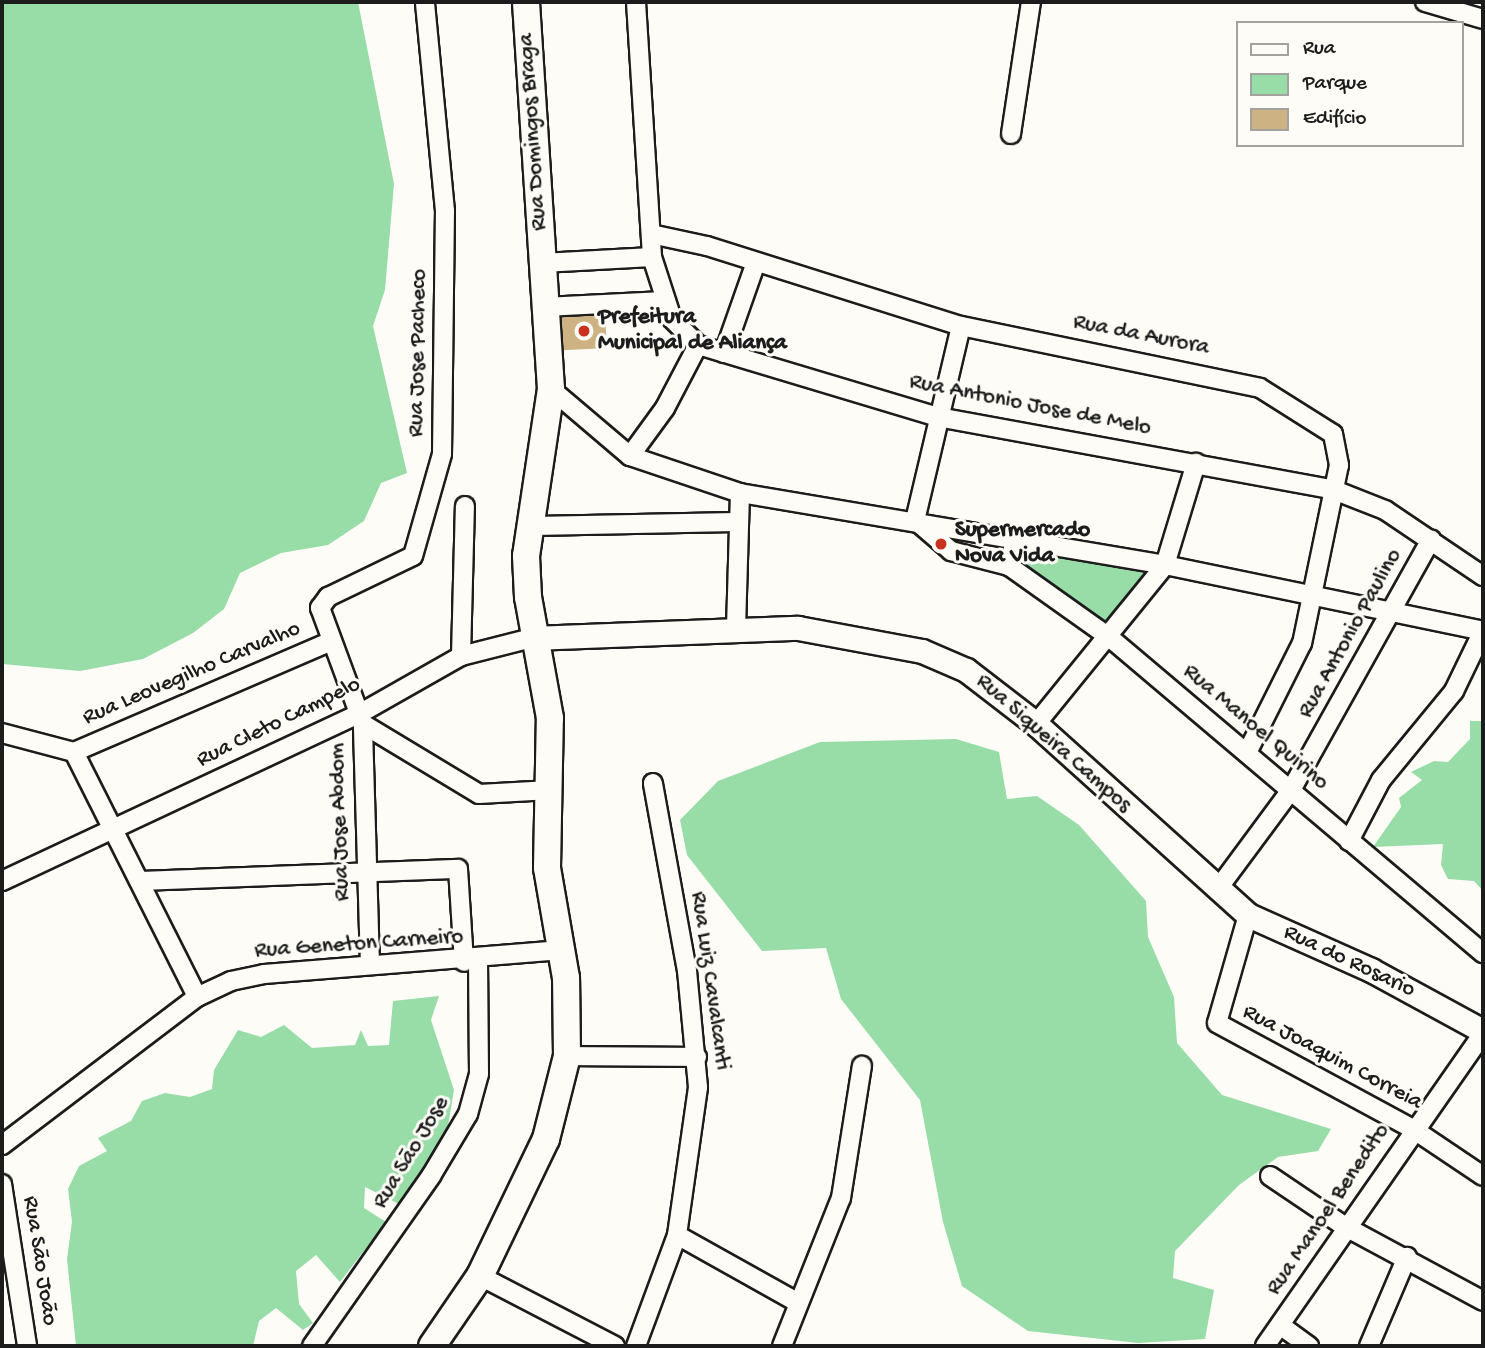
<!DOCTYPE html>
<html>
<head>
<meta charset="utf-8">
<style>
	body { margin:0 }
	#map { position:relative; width:1485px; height:1348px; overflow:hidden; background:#fdfcf7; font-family:"Gochi Hand",sans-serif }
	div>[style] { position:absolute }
	.green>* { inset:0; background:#98dca8 }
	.building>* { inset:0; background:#cdb383; transform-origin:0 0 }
	.roads { filter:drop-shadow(2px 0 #1c1c1c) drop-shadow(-2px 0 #1c1c1c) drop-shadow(0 2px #1c1c1c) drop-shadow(0 -2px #1c1c1c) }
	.minor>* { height:18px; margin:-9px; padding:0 9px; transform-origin:9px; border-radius:9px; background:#fdfcf7 }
	.tertiary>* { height:23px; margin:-11.5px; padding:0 11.5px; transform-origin:11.5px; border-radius:11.5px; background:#fdfcf7 }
	.secondary>* { height:26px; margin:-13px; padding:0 13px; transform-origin:13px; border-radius:13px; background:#fdfcf7 }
	.dots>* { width:19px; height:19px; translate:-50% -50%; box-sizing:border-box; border:4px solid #fdfcf7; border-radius:50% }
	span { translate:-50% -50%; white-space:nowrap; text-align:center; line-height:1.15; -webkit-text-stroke:6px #fdfcf7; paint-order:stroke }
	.street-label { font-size:23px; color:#1c1c1c }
	.poi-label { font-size:23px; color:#1c1c1c; font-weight:700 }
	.left { translate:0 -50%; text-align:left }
	.frame { position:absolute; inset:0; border:4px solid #1c1c1c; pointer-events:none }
	.legend { position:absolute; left:1236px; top:21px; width:228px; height:126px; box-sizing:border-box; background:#fdfcf7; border:2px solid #a3a29f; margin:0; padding:9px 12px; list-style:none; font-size:21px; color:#1c1c1c }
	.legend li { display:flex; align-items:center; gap:14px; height:35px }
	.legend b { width:35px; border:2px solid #a3a29f }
</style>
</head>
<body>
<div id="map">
	<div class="green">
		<div style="clip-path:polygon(2px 2px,358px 2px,394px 184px,385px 290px,373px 326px,407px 473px,381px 483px,364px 521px,328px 545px,281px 553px,240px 573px,224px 609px,193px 633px,143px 659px,80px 671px,2px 664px)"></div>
		<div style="clip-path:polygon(1024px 549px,1150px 574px,1104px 626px,1019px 564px)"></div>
		<div style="clip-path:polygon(1470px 721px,1483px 721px,1483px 891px,1474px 881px,1448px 879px,1441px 865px,1443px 844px,1373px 847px,1401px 807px,1399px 798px,1422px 780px,1411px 772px,1434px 761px,1448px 762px,1470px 739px)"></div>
		<div style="clip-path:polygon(956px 739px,999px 752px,1007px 799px,1037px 796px,1079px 825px,1146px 901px,1148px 937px,1174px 997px,1177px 1043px,1222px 1095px,1331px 1129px,1318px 1151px,1278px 1157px,1239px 1185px,1175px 1251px,1173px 1278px,1214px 1290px,1205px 1339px,1138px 1343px,1028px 1331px,962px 1286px,943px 1222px,920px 1100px,841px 999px,826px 948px,762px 951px,687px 855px,680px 820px,718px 781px,820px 742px)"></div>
		<div style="clip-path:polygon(439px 996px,431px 1020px,454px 1090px,448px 1126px,401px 1205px,365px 1187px,364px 1208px,386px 1222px,340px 1282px,316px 1255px,296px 1271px,299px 1304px,313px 1323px,303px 1330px,276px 1308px,259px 1321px,253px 1346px,76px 1346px,67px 1259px,72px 1222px,68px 1189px,79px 1166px,107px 1151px,98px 1138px,131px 1121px,142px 1101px,165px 1093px,190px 1097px,212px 1089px,214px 1070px,238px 1030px,261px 1037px,284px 1025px,312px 1048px,355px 1045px,361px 1030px,368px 1046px,389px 1045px,393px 1001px)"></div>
	</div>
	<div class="building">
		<div style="left:605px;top:312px;width:36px;height:44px;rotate:87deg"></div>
	</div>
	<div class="roads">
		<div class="minor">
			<div style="left:636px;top:2px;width:256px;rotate:86.4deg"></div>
			<div style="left:652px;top:257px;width:65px;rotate:72.1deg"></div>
			<div style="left:672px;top:319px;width:37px;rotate:45deg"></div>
			<div style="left:698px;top:345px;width:251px;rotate:16.7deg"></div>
			<div style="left:938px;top:417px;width:403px;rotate:10.4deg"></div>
			<div style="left:1334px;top:490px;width:55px;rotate:21.4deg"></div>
			<div style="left:1385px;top:510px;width:118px;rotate:34deg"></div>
			<div style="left:1425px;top:2px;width:60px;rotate:16.3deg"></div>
			<div style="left:1011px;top:134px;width:134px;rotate:-81.4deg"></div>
			<div style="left:651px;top:234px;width:57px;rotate:12.1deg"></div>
			<div style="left:707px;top:246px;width:266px;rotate:17.5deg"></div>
			<div style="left:961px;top:326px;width:305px;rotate:11.7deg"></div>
			<div style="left:1260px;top:388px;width:86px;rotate:32.2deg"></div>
			<div style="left:1333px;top:434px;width:32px;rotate:79deg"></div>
			<div style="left:1339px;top:465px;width:182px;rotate:101.7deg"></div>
			<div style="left:1302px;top:643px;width:123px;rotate:116.6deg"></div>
			<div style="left:542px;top:263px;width:110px;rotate:-3.1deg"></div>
			<div style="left:544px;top:307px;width:120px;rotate:-2.9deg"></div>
			<div style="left:961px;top:326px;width:199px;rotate:103.3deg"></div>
			<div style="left:915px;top:520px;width:48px;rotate:40.7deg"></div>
			<div style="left:951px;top:551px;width:60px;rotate:14.5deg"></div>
			<div style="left:724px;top:353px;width:96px;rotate:-70.6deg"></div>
			<div style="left:551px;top:389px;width:104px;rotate:40.3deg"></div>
			<div style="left:630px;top:456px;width:116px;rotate:18.6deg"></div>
			<div style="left:740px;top:493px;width:431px;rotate:9.6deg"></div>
			<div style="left:1165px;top:565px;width:325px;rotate:11.7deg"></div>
			<div style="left:630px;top:456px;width:59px;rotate:-53.9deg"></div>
			<div style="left:665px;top:408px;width:71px;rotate:-62.4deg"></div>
			<div style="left:530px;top:526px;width:209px;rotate:-1.1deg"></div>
			<div style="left:1015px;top:540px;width:27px;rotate:103deg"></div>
			<div style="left:1009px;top:566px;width:123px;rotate:35.4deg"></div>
			<div style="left:1109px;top:637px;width:490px;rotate:40.2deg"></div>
			<div style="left:736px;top:628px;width:135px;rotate:-88.3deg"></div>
			<div style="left:461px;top:656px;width:150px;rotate:-88.5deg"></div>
			<div style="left:363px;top:724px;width:135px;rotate:31.1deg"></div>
			<div style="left:479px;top:794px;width:72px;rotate:-3.2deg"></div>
			<div style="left:1036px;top:724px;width:205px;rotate:-50.9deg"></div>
			<div style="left:1165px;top:565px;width:107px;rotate:-73.1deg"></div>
			<div style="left:2px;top:733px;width:74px;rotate:14.8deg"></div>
			<div style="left:74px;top:752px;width:274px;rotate:63.3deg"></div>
			<div style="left:74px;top:752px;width:278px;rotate:-23.3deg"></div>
			<div style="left:1349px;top:841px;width:69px;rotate:-62.3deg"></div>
			<div style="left:1381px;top:780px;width:115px;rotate:-50.6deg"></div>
			<div style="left:1454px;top:691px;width:67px;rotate:-64.2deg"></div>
			<div style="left:2px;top:881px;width:394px;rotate:-25.1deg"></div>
			<div style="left:359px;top:714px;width:117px;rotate:-29.6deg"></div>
			<div style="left:461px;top:656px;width:73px;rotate:-14.2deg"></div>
			<div style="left:143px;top:881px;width:315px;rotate:-2.2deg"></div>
			<div style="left:458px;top:869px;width:93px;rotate:86.3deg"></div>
			<div style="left:1217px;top:890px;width:124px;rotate:-53.5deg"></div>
			<div style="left:1291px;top:790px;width:287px;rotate:-60.8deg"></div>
			<div style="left:1248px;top:915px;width:112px;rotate:106deg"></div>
			<div style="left:1217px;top:1023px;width:223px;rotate:28.4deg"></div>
			<div style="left:1413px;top:1129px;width:84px;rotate:33.9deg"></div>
			<div style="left:370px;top:965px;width:241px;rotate:-91.7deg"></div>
			<div style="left:363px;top:724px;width:124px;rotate:-110.3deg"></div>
			<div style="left:320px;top:608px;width:14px;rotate:-54deg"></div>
			<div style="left:328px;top:597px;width:94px;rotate:-25.8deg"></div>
			<div style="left:413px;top:556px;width:106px;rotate:-74.1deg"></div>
			<div style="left:442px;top:454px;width:243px;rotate:-89.3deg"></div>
			<div style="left:445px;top:211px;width:210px;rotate:-95.5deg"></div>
			<div style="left:567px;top:1056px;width:130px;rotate:0.4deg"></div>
			<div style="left:2px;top:1145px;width:245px;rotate:-37.2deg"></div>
			<div style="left:197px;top:997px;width:38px;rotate:-25deg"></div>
			<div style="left:231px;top:981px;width:34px;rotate:-12deg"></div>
			<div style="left:264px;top:974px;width:299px;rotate:-4.6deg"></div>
			<div style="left:1270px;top:1176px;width:89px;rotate:34deg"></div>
			<div style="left:1344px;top:1226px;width:158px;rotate:28.3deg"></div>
			<div style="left:2px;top:1184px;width:164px;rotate:81.2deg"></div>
			<div style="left:677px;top:1235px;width:137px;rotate:29.2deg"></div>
			<div style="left:480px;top:1276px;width:152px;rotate:27.4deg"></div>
			<div style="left:1280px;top:1325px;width:36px;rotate:36deg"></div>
			<div style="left:312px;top:1346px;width:208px;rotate:-55deg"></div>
			<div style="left:431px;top:1176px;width:72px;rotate:-59.2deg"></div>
			<div style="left:468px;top:1114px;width:41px;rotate:-74.6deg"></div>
			<div style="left:479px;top:1074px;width:113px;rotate:-90.5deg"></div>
			<div style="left:636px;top:1346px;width:118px;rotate:-69.7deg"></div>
			<div style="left:677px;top:1235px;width:149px;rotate:-81.9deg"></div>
			<div style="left:698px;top:1087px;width:117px;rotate:-95.4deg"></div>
			<div style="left:687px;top:971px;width:191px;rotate:-100.3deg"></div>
			<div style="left:782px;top:1346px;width:159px;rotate:-68.3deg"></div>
			<div style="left:841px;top:1198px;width:134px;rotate:-81deg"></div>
			<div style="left:1265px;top:1346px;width:381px;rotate:-55.1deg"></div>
			<div style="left:1369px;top:1346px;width:97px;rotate:-66.9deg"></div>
		</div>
		<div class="tertiary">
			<div style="left:532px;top:638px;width:266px;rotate:-2.2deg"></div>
			<div style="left:798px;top:628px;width:126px;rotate:10.5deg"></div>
			<div style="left:922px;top:651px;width:48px;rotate:23.4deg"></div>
			<div style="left:966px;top:670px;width:88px;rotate:37.6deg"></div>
			<div style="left:1036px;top:724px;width:285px;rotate:42deg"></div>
			<div style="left:1248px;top:915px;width:135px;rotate:24.1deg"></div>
			<div style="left:1371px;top:970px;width:128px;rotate:28.6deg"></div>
		</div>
		<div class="secondary">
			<div style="left:432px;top:1346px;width:85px;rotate:-55.6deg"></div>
			<div style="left:480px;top:1276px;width:152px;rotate:-64.3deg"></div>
			<div style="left:546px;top:1139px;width:86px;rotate:-75.8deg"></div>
			<div style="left:567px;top:1056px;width:78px;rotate:-90.7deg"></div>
			<div style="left:566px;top:978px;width:112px;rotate:-99.8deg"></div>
			<div style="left:547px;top:868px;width:150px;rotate:-88.9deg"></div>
			<div style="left:550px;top:718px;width:123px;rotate:-100.3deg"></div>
			<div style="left:528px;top:597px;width:41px;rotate:-92.8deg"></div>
			<div style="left:526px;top:556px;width:169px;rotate:-81.5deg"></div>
			<div style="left:551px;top:389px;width:388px;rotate:-93.7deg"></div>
		</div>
	</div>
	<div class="dots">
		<div style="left:584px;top:331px;background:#c8321e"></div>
		<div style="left:941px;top:544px;background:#c8321e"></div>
	</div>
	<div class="street-label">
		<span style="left:534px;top:132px;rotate:-94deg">Rua Domingos Braga</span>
		<span style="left:1141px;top:336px;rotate:11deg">Rua da Aurora</span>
		<span style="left:419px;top:353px;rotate:-89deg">Rua Jose Pacheco</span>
		<span style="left:1030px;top:406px;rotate:11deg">Rua Antonio Jose de Melo</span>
		<span style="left:1351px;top:634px;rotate:-61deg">Rua Antonio Paulino</span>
		<span style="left:192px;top:674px;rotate:-23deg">Rua Leovegilho Carvalho</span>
		<span style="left:279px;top:723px;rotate:-26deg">Rua Cleto Campelo</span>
		<span style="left:1255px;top:728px;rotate:40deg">Rua Manoel Quirino</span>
		<span style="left:1053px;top:744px;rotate:41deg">Rua Siqueira Campos</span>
		<span style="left:341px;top:822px;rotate:-92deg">Rua Jose Abdom</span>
		<span style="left:359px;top:945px;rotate:-4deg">Rua Geneton Carneiro</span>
		<span style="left:1349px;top:962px;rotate:25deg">Rua do Rosario</span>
		<span style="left:709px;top:981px;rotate:82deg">Rua Luiz Cavalcanti</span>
		<span style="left:1332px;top:1058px;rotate:28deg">Rua Joaquim Correia</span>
		<span style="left:412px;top:1153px;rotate:-59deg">Rua São Jose</span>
		<span style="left:1329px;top:1210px;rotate:-56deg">Rua Manoel Benedito</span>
		<span style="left:39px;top:1261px;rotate:81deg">Rua São João</span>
	</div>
	<div class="poi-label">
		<span class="left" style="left:598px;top:331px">Prefeitura<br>Municipal de Aliança</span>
		<span class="left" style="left:955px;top:544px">Supermercado<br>Nova Vida</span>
	</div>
	<div class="frame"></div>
	<ul class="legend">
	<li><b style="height:9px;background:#fdfcf7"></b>Rua</li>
	<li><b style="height:19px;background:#98dca8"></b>Parque</li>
	<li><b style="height:19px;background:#cdb383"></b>Edifício</li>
	</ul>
</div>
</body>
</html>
